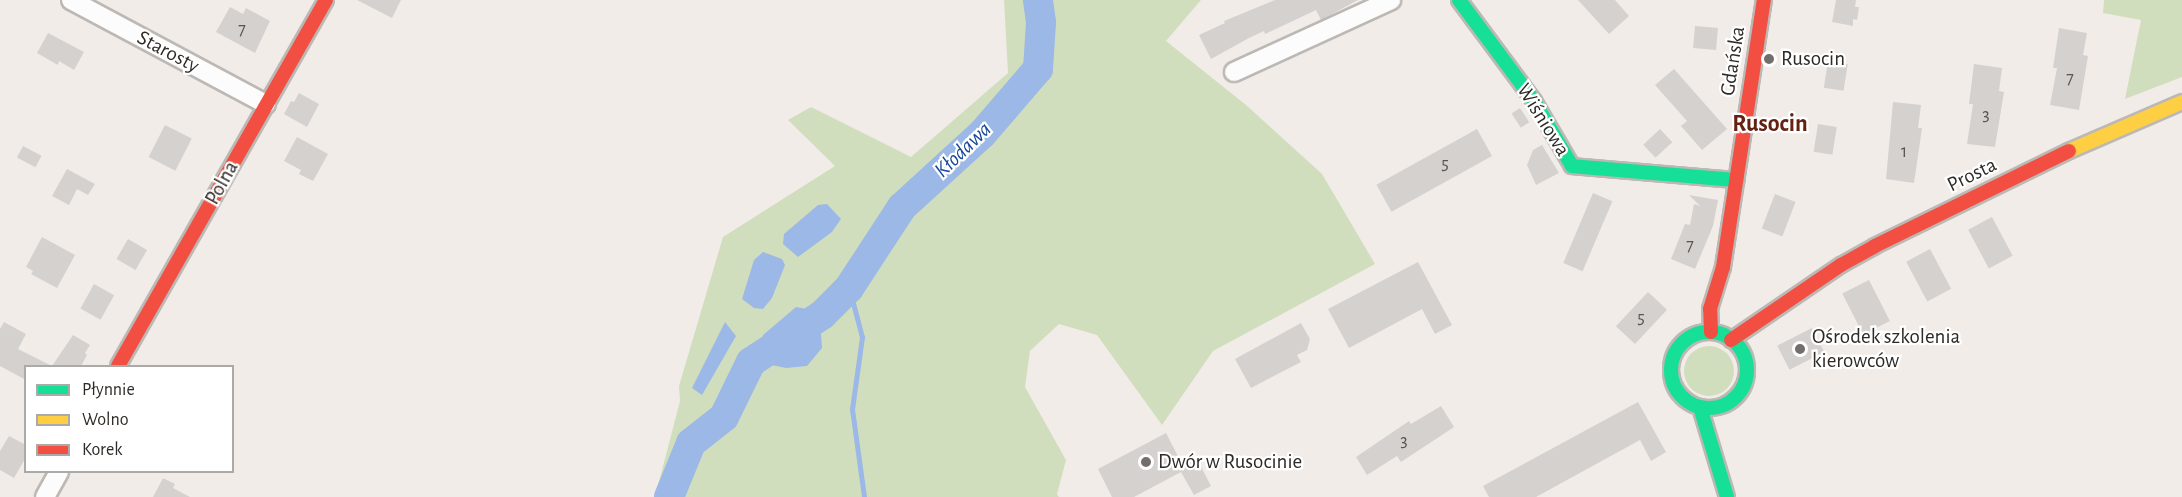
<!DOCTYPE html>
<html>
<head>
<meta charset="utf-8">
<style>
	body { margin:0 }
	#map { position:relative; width:2182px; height:497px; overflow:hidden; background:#f1ece8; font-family:"Alegreya Sans",sans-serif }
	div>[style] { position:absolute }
	.green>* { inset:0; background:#d1debd }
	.round { border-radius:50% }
	.water>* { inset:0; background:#9cb8e7 }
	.stream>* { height:5px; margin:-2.5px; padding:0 2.5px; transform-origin:2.5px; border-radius:2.5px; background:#9cb8e7 }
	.river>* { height:30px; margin:-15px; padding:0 15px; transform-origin:15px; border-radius:15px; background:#9cb8e7 }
	.building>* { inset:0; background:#d5d1ce; transform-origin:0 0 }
	.roads { filter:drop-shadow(2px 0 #bcb8b4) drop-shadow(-2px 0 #bcb8b4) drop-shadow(0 2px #bcb8b4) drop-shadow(0 -2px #bcb8b4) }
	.street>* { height:18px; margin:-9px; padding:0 9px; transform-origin:9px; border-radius:9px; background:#fdfcfc }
	.fast>* { height:14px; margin:-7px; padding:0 7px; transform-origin:7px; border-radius:7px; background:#16e098 }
	.fast>.ring { margin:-7px; padding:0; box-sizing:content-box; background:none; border:14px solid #16e098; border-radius:50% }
	.slow>* { height:14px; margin:-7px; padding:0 7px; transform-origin:7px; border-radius:7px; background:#ffcf43 }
	.jam>* { height:14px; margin:-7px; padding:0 7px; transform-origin:7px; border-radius:7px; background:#f24e42 }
	.dots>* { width:16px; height:16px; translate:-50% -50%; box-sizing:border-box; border:3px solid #fff; border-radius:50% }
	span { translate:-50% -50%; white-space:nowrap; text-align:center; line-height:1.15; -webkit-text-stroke:4.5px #fff; paint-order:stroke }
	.number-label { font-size:18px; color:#585451 }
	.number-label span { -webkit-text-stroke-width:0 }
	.street-label { font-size:21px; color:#2e2a27 }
	.poi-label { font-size:21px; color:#2e2a27 }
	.left { translate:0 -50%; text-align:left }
	.water-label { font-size:22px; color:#19489a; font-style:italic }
	.quarter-label { font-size:24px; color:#652212; font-weight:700 }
	.legend { position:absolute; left:24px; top:365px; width:210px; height:108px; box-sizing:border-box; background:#fff; border:2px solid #abaaa9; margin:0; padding:8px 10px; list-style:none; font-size:18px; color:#2e2a27 }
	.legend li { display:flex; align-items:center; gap:12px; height:30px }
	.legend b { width:30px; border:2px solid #abaaa9 }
</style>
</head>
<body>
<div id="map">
	<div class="green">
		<div style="clip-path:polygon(1004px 0,1201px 0,1166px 41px,1246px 105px,1322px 174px,1375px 264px,1213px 351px,1162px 425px,1097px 335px,1059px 324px,1030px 351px,1025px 387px,1066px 460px,1057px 494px,1059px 497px,655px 497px,680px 401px,679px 386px,723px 237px,835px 166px,788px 120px,811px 107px,911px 157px,1008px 73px)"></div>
		<div style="clip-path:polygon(2104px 0,2182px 0,2182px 77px,2125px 99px,2141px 20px,2103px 13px)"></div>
		<div class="round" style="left:1684px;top:346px;width:50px;height:50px"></div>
	</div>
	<div class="water">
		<div style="clip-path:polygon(827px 204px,841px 219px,832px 232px,798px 257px,783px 244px,784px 234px,818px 205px)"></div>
		<div style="clip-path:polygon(763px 252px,782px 259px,785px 265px,772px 298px,763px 309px,754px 308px,742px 299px,754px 260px)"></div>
		<div style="clip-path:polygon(796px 307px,807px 309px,815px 320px,821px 334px,822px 348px,807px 366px,786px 368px,762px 363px,763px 335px)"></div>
		<div style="clip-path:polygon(725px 322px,736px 336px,702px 395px,692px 388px)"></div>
	</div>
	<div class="stream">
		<div style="left:849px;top:288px;width:51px;rotate:75.1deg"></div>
		<div style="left:862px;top:337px;width:73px;rotate:97.9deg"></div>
		<div style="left:852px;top:409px;width:89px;rotate:82.2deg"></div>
	</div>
	<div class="river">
		<div style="left:669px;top:497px;width:58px;rotate:-67.8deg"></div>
		<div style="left:691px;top:443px;width:42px;rotate:-38.2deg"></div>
		<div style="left:724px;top:417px;width:61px;rotate:-63.9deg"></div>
		<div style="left:751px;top:362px;width:85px;rotate:-33.5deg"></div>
		<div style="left:822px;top:315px;width:38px;rotate:-45deg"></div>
		<div style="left:849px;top:288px;width:97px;rotate:-56.8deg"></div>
		<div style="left:902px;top:207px;width:108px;rotate:-42.4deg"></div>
		<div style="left:982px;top:134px;width:86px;rotate:-49.3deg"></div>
		<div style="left:1038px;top:69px;width:47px;rotate:-86.3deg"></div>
		<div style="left:1041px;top:22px;width:22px;rotate:-98deg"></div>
	</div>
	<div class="building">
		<div style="clip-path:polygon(357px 0,401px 0,392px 18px)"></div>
		<div style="clip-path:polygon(1275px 0,1358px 0,1321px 20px,1316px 10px,1265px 34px,1264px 31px,1249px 38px,1211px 59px,1199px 35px,1225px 23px,1224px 21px)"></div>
		<div style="clip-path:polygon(1578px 0,1615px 0,1629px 16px,1609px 34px)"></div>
		<div style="clip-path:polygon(1836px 0,1856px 0,1855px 7px,1859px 7px,1857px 20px,1853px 19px,1853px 26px,1832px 22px)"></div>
		<div style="clip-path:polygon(230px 7px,243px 14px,246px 8px,270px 21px,255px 53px,216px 32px)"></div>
		<div style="left:1695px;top:26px;width:23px;height:22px;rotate:5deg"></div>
		<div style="clip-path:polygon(2059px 28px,2087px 33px,2083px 55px,2088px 56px,2079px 110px,2050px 105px,2057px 68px,2053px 68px)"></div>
		<div style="clip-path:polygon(48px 33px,84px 52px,74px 70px,59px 61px,58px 65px,37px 53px)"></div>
		<div style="left:1828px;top:61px;width:20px;height:27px;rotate:9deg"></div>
		<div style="clip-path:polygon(1974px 64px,2002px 68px,1999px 91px,2004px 92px,1995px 147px,1967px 144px,1973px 104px,1969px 104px)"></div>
		<div style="clip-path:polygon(1674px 69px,1727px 129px,1702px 150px,1681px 126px,1687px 121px,1655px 85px)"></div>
		<div style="clip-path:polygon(299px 93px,319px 104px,307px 127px,284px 114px,291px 101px,294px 102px)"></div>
		<div style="clip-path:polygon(1893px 102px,1921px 105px,1918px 128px,1922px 128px,1914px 183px,1886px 179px)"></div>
		<div style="left:1520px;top:108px;width:17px;height:10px;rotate:57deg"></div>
		<div style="left:1818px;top:124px;width:19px;height:28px;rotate:9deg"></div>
		<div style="left:165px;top:125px;width:30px;height:36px;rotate:27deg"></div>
		<div style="left:1477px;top:129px;width:31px;height:115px;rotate:61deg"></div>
		<div style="left:1660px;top:129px;width:18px;height:23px;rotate:47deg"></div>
		<div style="clip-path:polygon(297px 137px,328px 154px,313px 181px,299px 174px,301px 170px,284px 161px)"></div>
		<div style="clip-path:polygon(1542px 145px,1559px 173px,1536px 185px,1527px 165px,1533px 150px)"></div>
		<div style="left:23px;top:146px;width:21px;height:13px;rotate:28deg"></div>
		<div style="clip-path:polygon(67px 169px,95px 184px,88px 195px,77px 189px,69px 205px,52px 196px)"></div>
		<div style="left:1593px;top:193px;width:21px;height:76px;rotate:23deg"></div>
		<div style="left:1775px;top:194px;width:22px;height:37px;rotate:21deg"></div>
		<div style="clip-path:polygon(1689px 195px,1718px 200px,1713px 226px,1695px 269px,1671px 259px,1685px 224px,1690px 225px,1694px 204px,1700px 206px)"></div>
		<div style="left:1992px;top:217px;width:44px;height:27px;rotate:62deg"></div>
		<div style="clip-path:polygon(42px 237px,75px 255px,57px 288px,31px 274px,33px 271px,26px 267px)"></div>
		<div style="left:128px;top:239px;width:22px;height:23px;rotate:30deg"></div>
		<div style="left:1930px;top:249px;width:45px;height:27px;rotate:62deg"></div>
		<div style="clip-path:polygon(1418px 262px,1452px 325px,1435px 334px,1422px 309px,1349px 348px,1328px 309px)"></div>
		<div style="left:1869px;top:280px;width:46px;height:30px;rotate:63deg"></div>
		<div style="left:94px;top:284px;width:23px;height:28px;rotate:29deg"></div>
		<div style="left:1648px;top:292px;width:26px;height:47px;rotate:43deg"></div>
		<div style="clip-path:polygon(4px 322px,26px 334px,18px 349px,52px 366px,73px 335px,90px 345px,85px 353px,87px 355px,81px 366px,26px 366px,26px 380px,0 366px,0 329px)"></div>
		<div style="clip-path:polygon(1301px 323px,1310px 339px,1307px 350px,1297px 355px,1301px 362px,1251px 388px,1235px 359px)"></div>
		<div style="left:1812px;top:328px;width:27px;height:39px;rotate:63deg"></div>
		<div style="clip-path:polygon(1638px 402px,1666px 452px,1651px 461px,1640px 440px,1536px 497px,1489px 497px,1483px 486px)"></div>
		<div style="clip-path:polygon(1441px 406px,1454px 427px,1401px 462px,1397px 456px,1367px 475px,1356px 457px,1409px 421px,1411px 424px)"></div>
		<div style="clip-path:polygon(1166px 433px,1183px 466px,1197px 459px,1211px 486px,1194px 495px,1181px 472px,1134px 497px,1112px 497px,1098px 469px)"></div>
		<div style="clip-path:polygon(9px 436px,26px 445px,26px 457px,14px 478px,0 470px,0 451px)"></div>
		<div style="clip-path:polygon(163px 478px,175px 484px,173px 488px,190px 497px,153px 497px)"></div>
	</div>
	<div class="roads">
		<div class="street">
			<div style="left:71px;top:0;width:221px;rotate:28.1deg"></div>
			<div style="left:1234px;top:72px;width:173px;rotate:-24.6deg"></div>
			<div style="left:45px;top:497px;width:29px;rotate:-61deg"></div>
		</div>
		<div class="fast">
			<div style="left:1459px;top:0;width:126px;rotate:53.4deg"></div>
			<div style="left:1534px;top:101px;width:75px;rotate:59.7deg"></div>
			<div style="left:1572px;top:166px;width:165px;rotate:4.9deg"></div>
			<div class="ring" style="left:1671px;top:332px;width:62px;height:62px"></div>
			<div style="left:1700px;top:407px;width:94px;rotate:73.3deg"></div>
		</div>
		<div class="slow">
			<div style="left:2069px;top:151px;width:123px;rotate:-23.4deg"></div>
		</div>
		<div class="jam">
			<div style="left:1711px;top:332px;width:23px;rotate:-92deg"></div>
			<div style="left:1710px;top:309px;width:44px;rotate:-72.8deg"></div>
			<div style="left:1723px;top:267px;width:270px;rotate:-81.3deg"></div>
			<div style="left:1731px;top:340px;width:133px;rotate:-34.3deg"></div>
			<div style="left:1841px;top:265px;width:39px;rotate:-29deg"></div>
			<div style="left:1875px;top:246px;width:216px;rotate:-26.1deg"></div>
			<div style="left:118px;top:366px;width:421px;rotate:-60.4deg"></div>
		</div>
	</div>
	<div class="dots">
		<div style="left:1769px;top:59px;background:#726e6b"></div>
		<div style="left:1800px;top:349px;background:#726e6b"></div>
		<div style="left:1146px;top:462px;background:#726e6b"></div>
	</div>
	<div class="number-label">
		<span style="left:242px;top:30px">7</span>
		<span style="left:2070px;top:79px">7</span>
		<span style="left:1986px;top:115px">3</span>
		<span style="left:1904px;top:152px">1</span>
		<span style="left:1445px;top:164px">5</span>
		<span style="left:1690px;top:246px">7</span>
		<span style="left:1641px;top:318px">5</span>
		<span style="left:1404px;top:441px">3</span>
	</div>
	<div class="street-label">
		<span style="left:168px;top:52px;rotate:28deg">Starosty</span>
		<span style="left:1733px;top:61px;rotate:-81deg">Gdańska</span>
		<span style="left:1543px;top:120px;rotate:58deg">Wiśniowa</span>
		<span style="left:1972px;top:175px;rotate:-26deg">Prosta</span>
		<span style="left:222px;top:183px;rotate:-61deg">Polna</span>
	</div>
	<div class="poi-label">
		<span class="left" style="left:1781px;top:59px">Rusocin</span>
		<span class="left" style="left:1812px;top:349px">Ośrodek szkolenia<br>kierowców</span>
		<span class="left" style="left:1158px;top:462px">Dwór w Rusocinie</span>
	</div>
	<div class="water-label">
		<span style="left:963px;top:150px;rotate:-44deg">Kłodawa</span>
	</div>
	<div class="quarter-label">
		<span style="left:1770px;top:125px">Rusocin</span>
	</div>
	<ul class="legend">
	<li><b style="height:8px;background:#16e098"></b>Płynnie</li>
	<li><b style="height:8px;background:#ffcf43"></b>Wolno</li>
	<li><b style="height:8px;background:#f24e42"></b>Korek</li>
	</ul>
</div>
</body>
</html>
